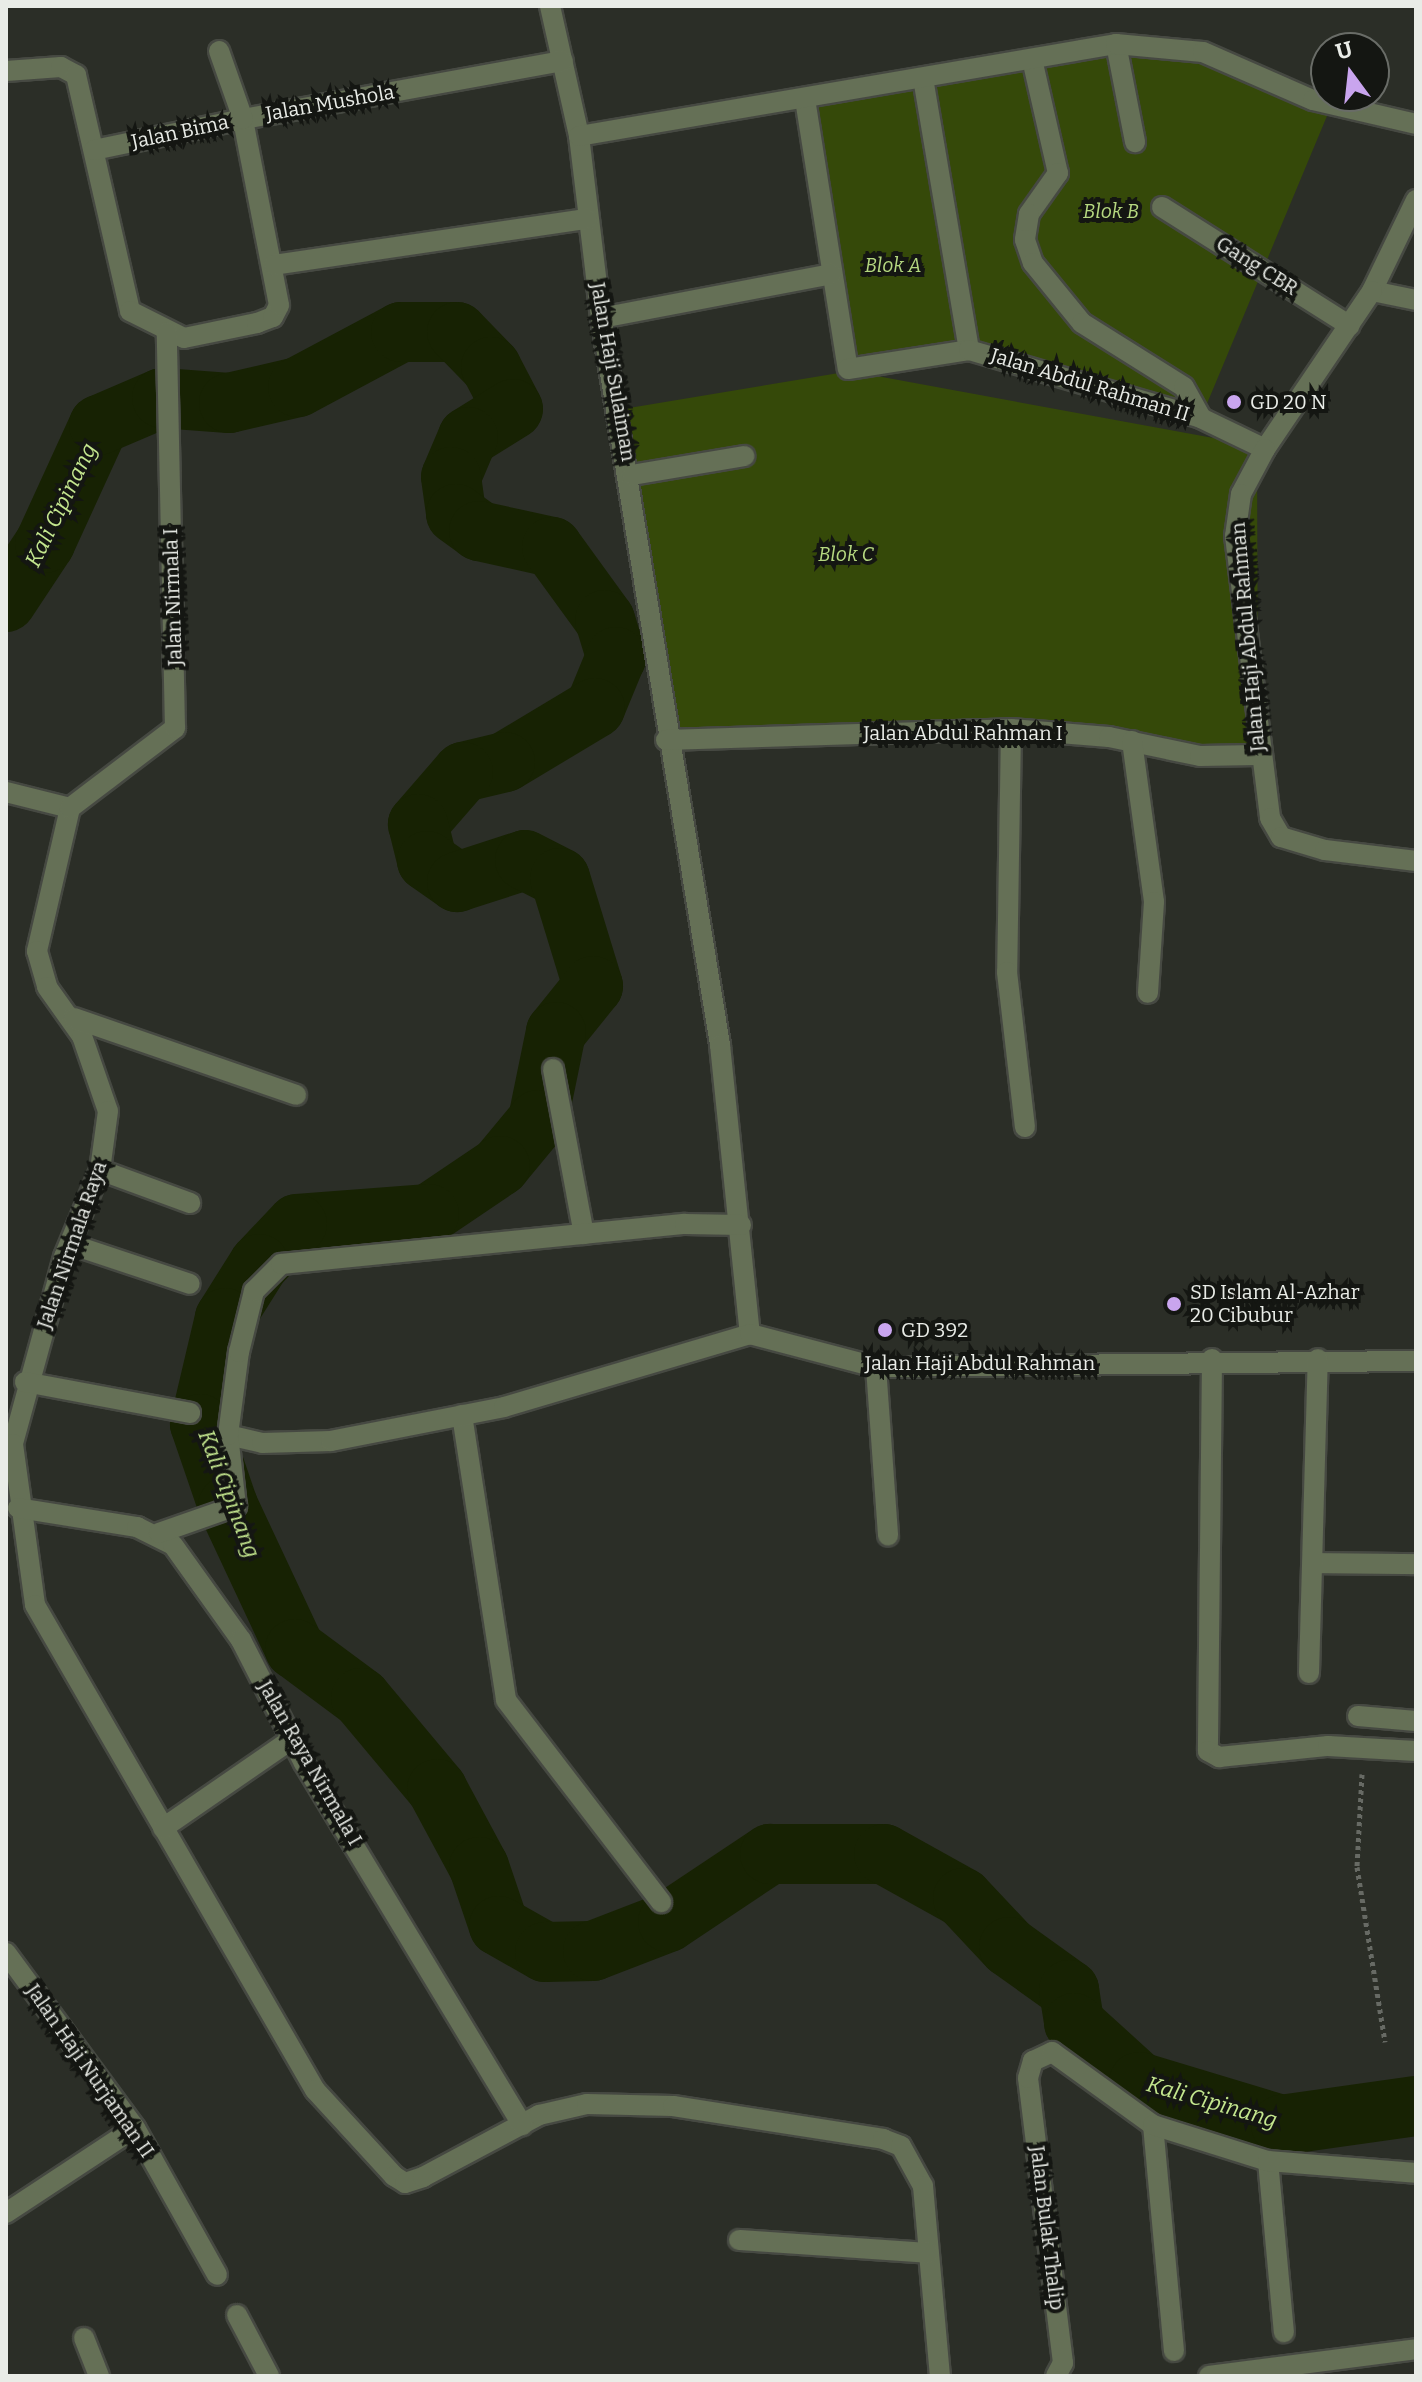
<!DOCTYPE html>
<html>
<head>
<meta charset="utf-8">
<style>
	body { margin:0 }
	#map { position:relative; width:1422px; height:2382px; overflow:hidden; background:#2b2e27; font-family:Bitter,serif }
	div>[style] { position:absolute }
	.green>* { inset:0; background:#354909 }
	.river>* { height:60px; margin:-30px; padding:0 30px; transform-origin:30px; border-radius:30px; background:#172203 }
	.path>* { height:5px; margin-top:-2.5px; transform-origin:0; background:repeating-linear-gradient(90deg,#676a64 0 4px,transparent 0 8px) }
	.roads { filter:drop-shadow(2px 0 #464942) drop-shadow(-2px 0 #464942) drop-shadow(0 2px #464942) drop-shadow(0 -2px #464942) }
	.minor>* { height:20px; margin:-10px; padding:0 10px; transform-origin:10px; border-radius:10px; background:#657056 }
	.tertiary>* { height:20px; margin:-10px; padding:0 10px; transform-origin:10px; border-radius:10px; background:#657056 }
	.dots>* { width:22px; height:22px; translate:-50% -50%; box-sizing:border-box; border:4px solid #141612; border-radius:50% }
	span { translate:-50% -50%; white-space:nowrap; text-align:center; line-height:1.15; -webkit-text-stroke:8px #141612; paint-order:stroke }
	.street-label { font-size:20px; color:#e9ece7 }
	.park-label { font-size:20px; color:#b5d880; font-style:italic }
	.poi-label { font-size:20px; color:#e9ece7 }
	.left { translate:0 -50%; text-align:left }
	.water-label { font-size:22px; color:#c4e78f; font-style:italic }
	.frame { position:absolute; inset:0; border:8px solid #e9ece7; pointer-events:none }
	.north { position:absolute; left:1310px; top:32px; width:80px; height:80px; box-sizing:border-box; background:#141612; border:2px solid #696c67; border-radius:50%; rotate:345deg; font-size:22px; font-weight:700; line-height:32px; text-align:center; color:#e9ece7 }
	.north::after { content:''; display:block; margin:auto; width:28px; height:36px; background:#c9a5ee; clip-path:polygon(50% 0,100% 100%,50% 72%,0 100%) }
</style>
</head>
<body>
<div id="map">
	<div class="green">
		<div style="clip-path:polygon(1116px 44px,1220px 57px,1332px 104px,1201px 418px,970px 350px,855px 372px,1257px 446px,1258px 755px,1011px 729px,666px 740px,617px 410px,851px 371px,805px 99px)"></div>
	</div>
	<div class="river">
		<div style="left:6px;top:602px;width:71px;rotate:-56.5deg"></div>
		<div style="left:45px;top:543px;width:130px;rotate:-65.4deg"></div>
		<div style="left:99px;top:425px;width:69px;rotate:-23.2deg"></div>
		<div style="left:162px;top:398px;width:67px;rotate:4.3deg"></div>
		<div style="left:229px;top:403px;width:71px;rotate:-13.1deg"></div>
		<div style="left:298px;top:387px;width:117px;rotate:-28.1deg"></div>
		<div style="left:401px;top:332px;width:56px"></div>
		<div style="left:457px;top:332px;width:49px;rotate:45.8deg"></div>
		<div style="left:491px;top:367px;width:47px;rotate:62.4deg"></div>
		<div style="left:513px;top:409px;width:53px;rotate:148.1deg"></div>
		<div style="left:468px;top:437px;width:43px;rotate:113deg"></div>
		<div style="left:451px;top:477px;width:37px;rotate:82deg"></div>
		<div style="left:456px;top:514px;width:29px;rotate:36deg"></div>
		<div style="left:479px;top:531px;width:75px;rotate:12.4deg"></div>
		<div style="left:552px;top:547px;width:90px;rotate:54deg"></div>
		<div style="left:605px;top:620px;width:39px;rotate:73deg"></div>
		<div style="left:616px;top:657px;width:55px;rotate:112.4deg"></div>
		<div style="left:595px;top:708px;width:105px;rotate:149deg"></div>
		<div style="left:505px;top:762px;width:43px;rotate:166.6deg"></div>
		<div style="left:463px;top:772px;width:69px;rotate:130.9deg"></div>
		<div style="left:418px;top:824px;width:38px;rotate:76deg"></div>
		<div style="left:427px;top:861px;width:37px;rotate:35deg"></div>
		<div style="left:457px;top:882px;width:71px;rotate:-17.9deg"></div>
		<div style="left:525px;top:860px;width:39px;rotate:27deg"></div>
		<div style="left:560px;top:878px;width:113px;rotate:73deg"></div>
		<div style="left:593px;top:986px;width:59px;rotate:128.8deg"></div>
		<div style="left:556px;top:1032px;width:90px;rotate:101.6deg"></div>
		<div style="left:538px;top:1120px;width:60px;rotate:129.6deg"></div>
		<div style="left:500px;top:1166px;width:86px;rotate:145.9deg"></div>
		<div style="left:429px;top:1214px;width:132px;rotate:175.7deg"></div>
		<div style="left:297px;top:1224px;width:55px;rotate:133.5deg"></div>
		<div style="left:259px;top:1264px;width:64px;rotate:122.2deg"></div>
		<div style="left:225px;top:1318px;width:109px;rotate:103.3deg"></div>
		<div style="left:200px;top:1424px;width:87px;rotate:71.1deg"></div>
		<div style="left:228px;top:1506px;width:158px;rotate:64.9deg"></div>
		<div style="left:295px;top:1649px;width:82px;rotate:36.6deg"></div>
		<div style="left:361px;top:1698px;width:119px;rotate:50.1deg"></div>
		<div style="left:437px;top:1789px;width:89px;rotate:61.7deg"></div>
		<div style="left:479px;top:1867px;width:62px;rotate:71.3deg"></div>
		<div style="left:499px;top:1926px;width:53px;rotate:29.5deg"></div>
		<div style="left:545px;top:1952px;width:48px;rotate:-1.2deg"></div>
		<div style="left:593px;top:1951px;width:80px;rotate:-21.1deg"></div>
		<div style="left:668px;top:1922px;width:123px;rotate:-33.7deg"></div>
		<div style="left:770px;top:1854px;width:114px"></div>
		<div style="left:884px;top:1854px;width:90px;rotate:29.1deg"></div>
		<div style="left:963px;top:1898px;width:67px;rotate:46.8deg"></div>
		<div style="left:1009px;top:1947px;width:74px;rotate:35.6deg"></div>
		<div style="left:1069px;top:1990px;width:33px;rotate:81deg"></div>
		<div style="left:1074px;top:2023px;width:88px;rotate:42.2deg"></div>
		<div style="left:1139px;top:2082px;width:148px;rotate:16.8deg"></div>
		<div style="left:1281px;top:2125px;width:136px;rotate:-8deg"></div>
	</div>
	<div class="path">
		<div style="left:1362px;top:1774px;width:93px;rotate:93.1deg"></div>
		<div style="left:1357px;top:1867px;width:177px;rotate:80.9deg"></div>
	</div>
	<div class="roads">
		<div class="minor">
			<div style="left:550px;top:6px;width:133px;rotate:77.4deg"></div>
			<div style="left:579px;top:136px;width:183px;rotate:83.1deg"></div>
			<div style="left:601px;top:318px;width:737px;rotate:80.7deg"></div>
			<div style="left:720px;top:1045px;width:291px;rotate:84.1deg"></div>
			<div style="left:1116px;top:44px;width:100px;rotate:79deg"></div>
			<div style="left:1032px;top:59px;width:117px;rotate:77.2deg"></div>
			<div style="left:1058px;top:173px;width:50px;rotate:125.3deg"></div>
			<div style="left:1029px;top:214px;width:26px;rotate:99deg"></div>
			<div style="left:1025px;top:240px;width:24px;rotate:71deg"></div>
			<div style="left:1033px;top:263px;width:77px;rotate:50.8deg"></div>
			<div style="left:1082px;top:323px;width:120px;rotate:32.1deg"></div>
			<div style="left:1184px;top:387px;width:35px;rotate:61deg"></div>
			<div style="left:6px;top:71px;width:55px;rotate:-4.2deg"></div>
			<div style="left:61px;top:67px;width:17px;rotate:28deg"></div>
			<div style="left:76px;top:75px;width:242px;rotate:77.1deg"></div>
			<div style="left:130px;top:311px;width:60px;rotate:26.6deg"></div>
			<div style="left:184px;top:338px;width:75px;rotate:-11.6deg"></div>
			<div style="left:257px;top:323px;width:17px;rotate:-21deg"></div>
			<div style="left:273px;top:317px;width:13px;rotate:-63deg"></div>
			<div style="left:279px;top:305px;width:189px;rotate:-101deg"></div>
			<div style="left:243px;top:119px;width:325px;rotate:-10.3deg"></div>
			<div style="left:923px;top:78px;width:276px;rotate:80.4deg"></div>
			<div style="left:805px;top:99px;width:273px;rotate:81deg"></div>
			<div style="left:848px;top:369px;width:122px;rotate:-8.9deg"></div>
			<div style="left:969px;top:350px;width:242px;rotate:16.3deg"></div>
			<div style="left:1201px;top:418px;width:71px;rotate:25.8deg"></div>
			<div style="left:579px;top:136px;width:545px;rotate:-9.72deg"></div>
			<div style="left:1116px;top:44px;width:87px;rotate:5.3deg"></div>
			<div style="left:1203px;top:52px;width:120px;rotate:23.6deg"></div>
			<div style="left:1313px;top:100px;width:106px;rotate:13.1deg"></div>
			<div style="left:94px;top:150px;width:152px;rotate:-11.8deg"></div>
			<div style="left:243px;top:119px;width:72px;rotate:-109.4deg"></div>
			<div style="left:1162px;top:207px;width:222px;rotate:32.3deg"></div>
			<div style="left:274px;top:265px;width:316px;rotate:-8.4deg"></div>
			<div style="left:1372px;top:291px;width:45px;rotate:11.6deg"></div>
			<div style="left:601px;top:318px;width:235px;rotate:-10.8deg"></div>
			<div style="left:632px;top:475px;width:114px;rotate:-9.6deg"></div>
			<div style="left:1011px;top:729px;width:243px;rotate:90.9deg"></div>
			<div style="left:1007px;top:972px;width:156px;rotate:83.4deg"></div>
			<div style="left:666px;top:740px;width:345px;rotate:-1.8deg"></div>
			<div style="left:1011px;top:729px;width:98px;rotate:4.7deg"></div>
			<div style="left:1109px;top:737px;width:93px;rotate:11.8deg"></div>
			<div style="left:1200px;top:756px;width:58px;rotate:-1deg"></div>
			<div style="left:1132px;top:741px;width:162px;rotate:82.2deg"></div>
			<div style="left:1154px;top:902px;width:91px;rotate:93.8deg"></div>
			<div style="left:6px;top:792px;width:66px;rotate:14deg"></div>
			<div style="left:70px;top:808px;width:147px;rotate:103deg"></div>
			<div style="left:37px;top:951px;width:37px;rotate:74deg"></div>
			<div style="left:47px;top:987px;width:60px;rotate:54.5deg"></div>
			<div style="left:82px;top:1036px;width:79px;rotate:70.9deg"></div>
			<div style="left:108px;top:1111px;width:60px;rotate:97.7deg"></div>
			<div style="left:100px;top:1170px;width:94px;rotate:112.5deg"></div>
			<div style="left:64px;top:1257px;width:194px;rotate:105.3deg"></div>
			<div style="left:13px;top:1444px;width:162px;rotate:82.2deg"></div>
			<div style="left:35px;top:1605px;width:560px;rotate:60deg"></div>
			<div style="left:315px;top:2090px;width:117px;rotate:47.4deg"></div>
			<div style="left:394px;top:2176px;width:13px;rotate:32deg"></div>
			<div style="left:405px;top:2183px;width:19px;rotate:-18deg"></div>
			<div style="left:423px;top:2177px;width:132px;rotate:-28.1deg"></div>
			<div style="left:539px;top:2115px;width:49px;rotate:-12.9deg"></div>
			<div style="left:587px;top:2104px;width:86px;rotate:1.3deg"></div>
			<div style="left:673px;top:2106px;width:213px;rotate:8.9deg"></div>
			<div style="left:883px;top:2139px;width:19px;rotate:21deg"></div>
			<div style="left:901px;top:2146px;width:46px;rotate:61.2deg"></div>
			<div style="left:923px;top:2186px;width:191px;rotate:84.9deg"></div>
			<div style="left:70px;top:808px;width:132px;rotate:-37.3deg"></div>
			<div style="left:175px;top:728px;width:396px;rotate:-91.2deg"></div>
			<div style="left:74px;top:1018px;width:235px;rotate:19.1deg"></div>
			<div style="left:553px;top:1069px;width:168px;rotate:79.4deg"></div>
			<div style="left:100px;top:1170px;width:96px;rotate:20.1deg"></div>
			<div style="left:70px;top:1244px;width:126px;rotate:18.4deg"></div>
			<div style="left:1212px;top:1359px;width:392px;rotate:90.6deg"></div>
			<div style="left:1208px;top:1751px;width:13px;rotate:29deg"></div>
			<div style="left:1219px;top:1757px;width:110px;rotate:-5.8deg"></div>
			<div style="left:1328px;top:1746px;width:88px;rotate:3.3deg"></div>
			<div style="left:876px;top:1367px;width:169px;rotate:85.9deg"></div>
			<div style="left:25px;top:1382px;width:168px;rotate:10.6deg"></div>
			<div style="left:462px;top:1415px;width:288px;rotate:81.2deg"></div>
			<div style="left:506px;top:1700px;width:255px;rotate:52.5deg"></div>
			<div style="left:228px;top:1435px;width:35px;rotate:13deg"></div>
			<div style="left:262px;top:1443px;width:69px;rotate:-1.7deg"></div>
			<div style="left:331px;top:1441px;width:176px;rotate:-11.1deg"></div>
			<div style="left:504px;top:1407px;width:257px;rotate:-16.5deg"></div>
			<div style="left:750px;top:1334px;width:130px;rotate:14.7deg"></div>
			<div style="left:876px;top:1367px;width:540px;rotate:-0.64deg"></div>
			<div style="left:18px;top:1508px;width:121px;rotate:9.1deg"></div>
			<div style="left:137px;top:1527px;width:40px;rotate:26.6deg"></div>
			<div style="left:173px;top:1545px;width:117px;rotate:54.4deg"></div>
			<div style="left:241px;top:1640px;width:138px;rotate:62.9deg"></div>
			<div style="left:304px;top:1763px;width:423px;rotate:58.9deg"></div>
			<div style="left:159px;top:1533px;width:82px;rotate:-19.3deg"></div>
			<div style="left:236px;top:1506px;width:71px;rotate:-96.4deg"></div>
			<div style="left:228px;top:1435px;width:84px;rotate:-82.5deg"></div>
			<div style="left:239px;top:1352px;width:63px;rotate:-76.2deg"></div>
			<div style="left:254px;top:1291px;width:38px;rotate:-45deg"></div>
			<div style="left:281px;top:1264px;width:406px;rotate:-5.7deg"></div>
			<div style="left:685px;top:1224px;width:56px;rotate:1deg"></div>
			<div style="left:1317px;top:1563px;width:99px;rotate:0.6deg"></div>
			<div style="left:1309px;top:1673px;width:314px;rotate:-88.4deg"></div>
			<div style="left:1358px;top:1716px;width:58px;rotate:4.9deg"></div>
			<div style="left:163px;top:1828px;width:157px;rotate:-34.6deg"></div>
			<div style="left:6px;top:1953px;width:217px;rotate:53.6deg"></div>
			<div style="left:135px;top:2128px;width:168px;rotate:60.8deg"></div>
			<div style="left:1153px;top:2125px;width:227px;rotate:84.7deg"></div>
			<div style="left:1268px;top:2161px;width:172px;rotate:84.7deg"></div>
			<div style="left:6px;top:2213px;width:154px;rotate:-33.4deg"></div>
			<div style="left:739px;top:2240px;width:190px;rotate:3.9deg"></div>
			<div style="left:237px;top:2315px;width:69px;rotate:62.3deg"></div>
			<div style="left:84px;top:2338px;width:41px;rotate:68.5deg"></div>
			<div style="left:1056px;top:2376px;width:15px;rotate:-62deg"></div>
			<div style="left:1063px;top:2363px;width:287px;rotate:-97deg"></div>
			<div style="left:1028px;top:2078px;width:18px;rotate:-74deg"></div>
			<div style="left:1033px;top:2061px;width:21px;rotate:-25deg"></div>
			<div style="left:1052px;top:2052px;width:125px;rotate:35.9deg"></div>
			<div style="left:1153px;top:2125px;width:121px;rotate:17.4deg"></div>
			<div style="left:1268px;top:2161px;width:148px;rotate:4.6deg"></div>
			<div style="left:1209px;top:2376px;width:209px;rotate:-7.4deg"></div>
		</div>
		<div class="tertiary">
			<div style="left:1416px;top:200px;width:101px;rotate:115.8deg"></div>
			<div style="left:1372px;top:291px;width:191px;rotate:124.1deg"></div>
			<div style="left:1265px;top:449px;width:51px;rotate:118.1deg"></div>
			<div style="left:1241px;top:494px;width:42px;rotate:98.1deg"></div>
			<div style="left:1235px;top:536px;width:284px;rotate:82.9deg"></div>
			<div style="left:1270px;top:818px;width:22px;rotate:60deg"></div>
			<div style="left:1281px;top:837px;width:46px;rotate:16.5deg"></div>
			<div style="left:1325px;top:850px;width:92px;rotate:6.9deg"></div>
		</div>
	</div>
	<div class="dots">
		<div style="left:1234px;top:402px;background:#c9a5ee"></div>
		<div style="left:1174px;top:1304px;background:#c9a5ee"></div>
		<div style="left:885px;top:1330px;background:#c9a5ee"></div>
	</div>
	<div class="street-label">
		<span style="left:330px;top:103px;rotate:-10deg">Jalan Mushola</span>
		<span style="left:180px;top:132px;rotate:-12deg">Jalan Bima</span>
		<span style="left:1257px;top:266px;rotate:32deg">Gang CBR</span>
		<span style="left:613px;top:372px;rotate:80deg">Jalan Haji Sulaiman</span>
		<span style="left:1090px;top:385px;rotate:17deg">Jalan Abdul Rahman II</span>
		<span style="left:173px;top:597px;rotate:-92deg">Jalan Nirmala I</span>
		<span style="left:1248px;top:637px;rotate:-95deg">Jalan Haji Abdul Rahman</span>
		<span style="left:963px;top:733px">Jalan Abdul Rahman I</span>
		<span style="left:72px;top:1245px;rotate:-71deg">Jalan Nirmala Raya</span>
		<span style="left:980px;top:1363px">Jalan Haji Abdul Rahman</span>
		<span style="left:310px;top:1763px;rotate:60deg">Jalan Raya Nirmala I</span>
		<span style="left:90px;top:2071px;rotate:55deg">Jalan Haji Nurjaman II</span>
		<span style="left:1047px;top:2228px;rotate:83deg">Jalan Bulak Thalip</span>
	</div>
	<div class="park-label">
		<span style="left:1111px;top:211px">Blok B</span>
		<span style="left:893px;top:265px">Blok A</span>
		<span style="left:846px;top:554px">Blok C</span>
	</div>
	<div class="poi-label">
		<span class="left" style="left:1250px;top:402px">GD 20 N</span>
		<span class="left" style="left:1190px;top:1304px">SD Islam Al-Azhar<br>20 Cibubur</span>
		<span class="left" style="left:901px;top:1330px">GD 392</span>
	</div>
	<div class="water-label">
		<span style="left:61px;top:505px;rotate:-64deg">Kali Cipinang</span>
		<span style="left:229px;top:1494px;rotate:69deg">Kali Cipinang</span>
		<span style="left:1212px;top:2102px;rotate:16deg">Kali Cipinang</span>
	</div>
	<div class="frame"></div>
	<div class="north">U</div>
</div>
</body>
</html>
